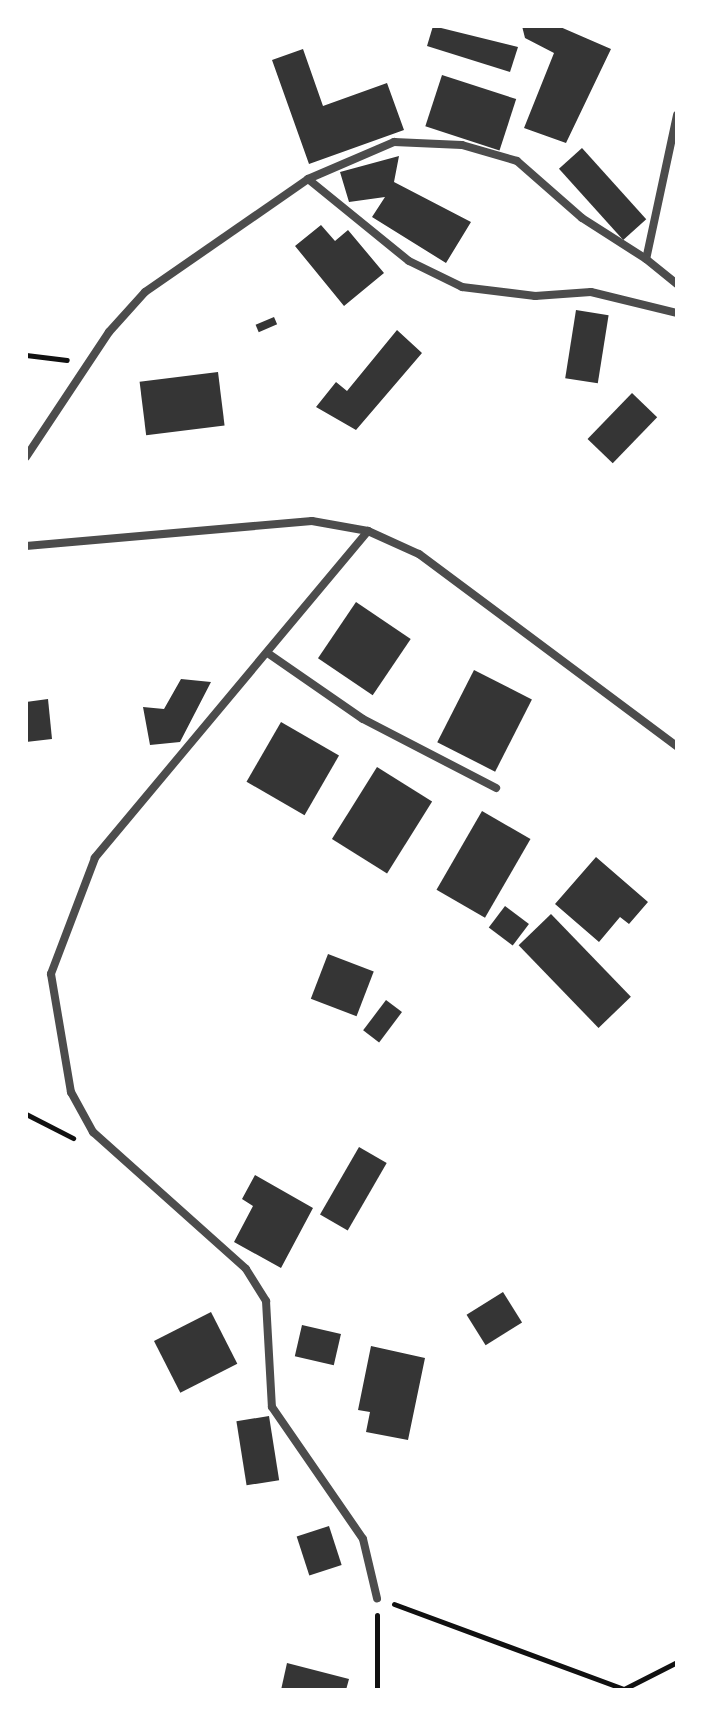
<!DOCTYPE html>
<html>
<head>
<meta charset="utf-8">
<style>
	body { margin:0 }
	#map { position:relative; width:703px; height:1716px; overflow:hidden; background:#fff; font-family:Roboto,sans-serif }
	div>[style] { position:absolute }
	.building>* { inset:0; background:#353535; transform-origin:0 0 }
	.path>* { height:5px; margin:-2.5px; padding:0 2.5px; transform-origin:2.5px; border-radius:2.5px; background:#111 }
	.minor>* { height:8px; margin:-4px; padding:0 4px; transform-origin:4px; border-radius:4px; background:#4c4c4c }
	span { translate:-50% -50%; white-space:nowrap; text-align:center; line-height:1.15; -webkit-text-stroke:6px #fff; paint-order:stroke }
	.frame { position:absolute; inset:0; border:28px solid #fff; pointer-events:none }
</style>
</head>
<body>
<div id="map">
	<div class="building">
		<div style="clip-path:polygon(433px 26px,518px 47px,510px 72px,427px 46px)"></div>
		<div style="clip-path:polygon(522px 26px,558px 26px,611px 49px,566px 143px,524px 128px,554px 53px,525px 38px)"></div>
		<div style="clip-path:polygon(303px 49px,323px 106px,387px 83px,404px 130px,309px 164px,272px 60px)"></div>
		<div style="left:442px;top:75px;width:78px;height:54px;rotate:18deg"></div>
		<div style="left:582px;top:148px;width:96px;height:31px;rotate:48deg"></div>
		<div style="clip-path:polygon(399px 156px,394px 182px,471px 222px,446px 263px,372px 217px,385px 197px,349px 202px,340px 172px)"></div>
		<div style="clip-path:polygon(321px 225px,335px 241px,348px 230px,384px 273px,344px 306px,295px 246px)"></div>
		<div style="left:576px;top:310px;width:33px;height:69px;rotate:9deg"></div>
		<div style="left:274px;top:317px;width:8px;height:20px;rotate:67deg"></div>
		<div style="clip-path:polygon(397px 330px,422px 353px,356px 430px,316px 407px,336px 382px,347px 391px)"></div>
		<div style="left:218px;top:372px;width:54px;height:79px;rotate:83deg"></div>
		<div style="left:632px;top:393px;width:35px;height:64px;rotate:44deg"></div>
		<div style="left:356px;top:602px;width:66px;height:68px;rotate:34deg"></div>
		<div style="left:474px;top:670px;width:65px;height:81px;rotate:27deg"></div>
		<div style="clip-path:polygon(181px 679px,211px 682px,180px 742px,150px 745px,143px 707px,164px 709px)"></div>
		<div style="clip-path:polygon(48px 699px,52px 739px,26px 742px,26px 702px)"></div>
		<div style="left:281px;top:722px;width:67px;height:69px;rotate:30deg"></div>
		<div style="left:377px;top:767px;width:65px;height:85px;rotate:32deg"></div>
		<div style="left:482px;top:811px;width:56px;height:91px;rotate:30deg"></div>
		<div style="clip-path:polygon(596px 857px,648px 902px,629px 924px,620px 917px,599px 942px,555px 904px)"></div>
		<div style="left:505px;top:906px;width:30px;height:27px;rotate:37deg"></div>
		<div style="left:551px;top:914px;width:115px;height:45px;rotate:46deg"></div>
		<div style="left:328px;top:954px;width:49px;height:48px;rotate:21deg"></div>
		<div style="left:386px;top:1000px;width:20px;height:38px;rotate:37deg"></div>
		<div style="left:359px;top:1147px;width:32px;height:78px;rotate:30deg"></div>
		<div style="clip-path:polygon(255px 1175px,313px 1208px,281px 1268px,234px 1242px,253px 1206px,242px 1199px)"></div>
		<div style="left:503px;top:1292px;width:36px;height:43px;rotate:58deg"></div>
		<div style="left:211px;top:1312px;width:58px;height:64px;rotate:63deg"></div>
		<div style="left:302px;top:1325px;width:40px;height:32px;rotate:13deg"></div>
		<div style="clip-path:polygon(371px 1346px,425px 1358px,408px 1440px,366px 1432px,370px 1412px,358px 1410px)"></div>
		<div style="left:269px;top:1416px;width:65px;height:33px;rotate:81deg"></div>
		<div style="left:329px;top:1526px;width:41px;height:34px;rotate:72deg"></div>
		<div style="clip-path:polygon(287px 1663px,349px 1679px,346px 1690px,281px 1690px)"></div>
	</div>
	<div class="path">
		<div style="left:26px;top:355px;width:41px;rotate:7deg"></div>
		<div style="left:26px;top:1114px;width:53px;rotate:27.1deg"></div>
		<div style="left:394px;top:1604px;width:245px;rotate:20.3deg"></div>
		<div style="left:624px;top:1689px;width:59px;rotate:-27deg"></div>
		<div style="left:377px;top:1615px;width:75px;rotate:90deg"></div>
	</div>
	<div class="minor">
		<div style="left:677px;top:115px;width:147px;rotate:102.1deg"></div>
		<div style="left:646px;top:259px;width:40px;rotate:39deg"></div>
		<div style="left:308px;top:179px;width:130px;rotate:39.1deg"></div>
		<div style="left:409px;top:261px;width:59px;rotate:26.1deg"></div>
		<div style="left:462px;top:287px;width:74px;rotate:7deg"></div>
		<div style="left:535px;top:296px;width:56px;rotate:-4.1deg"></div>
		<div style="left:591px;top:292px;width:89px;rotate:13.7deg"></div>
		<div style="left:26px;top:457px;width:150px;rotate:-56.4deg"></div>
		<div style="left:109px;top:332px;width:54px;rotate:-48deg"></div>
		<div style="left:145px;top:292px;width:198px;rotate:-34.7deg"></div>
		<div style="left:308px;top:179px;width:94px;rotate:-23.3deg"></div>
		<div style="left:394px;top:142px;width:68px;rotate:2.5deg"></div>
		<div style="left:462px;top:145px;width:57px;rotate:16.2deg"></div>
		<div style="left:517px;top:161px;width:86px;rotate:41.2deg"></div>
		<div style="left:582px;top:218px;width:76px;rotate:32.6deg"></div>
		<div style="left:368px;top:531px;width:426px;rotate:129.9deg"></div>
		<div style="left:95px;top:858px;width:124px;rotate:110.8deg"></div>
		<div style="left:51px;top:974px;width:120px;rotate:80.4deg"></div>
		<div style="left:71px;top:1092px;width:46px;rotate:61.2deg"></div>
		<div style="left:93px;top:1132px;width:205px;rotate:41.8deg"></div>
		<div style="left:246px;top:1269px;width:38px;rotate:58deg"></div>
		<div style="left:266px;top:1301px;width:106px;rotate:86.8deg"></div>
		<div style="left:272px;top:1407px;width:160px;rotate:55.4deg"></div>
		<div style="left:363px;top:1539px;width:61px;rotate:76.7deg"></div>
		<div style="left:26px;top:546px;width:287px;rotate:-5deg"></div>
		<div style="left:312px;top:521px;width:57px;rotate:10.1deg"></div>
		<div style="left:368px;top:531px;width:56px;rotate:24.3deg"></div>
		<div style="left:419px;top:554px;width:322px;rotate:36.7deg"></div>
		<div style="left:269px;top:654px;width:114px;rotate:34.7deg"></div>
		<div style="left:363px;top:719px;width:150px;rotate:27.4deg"></div>
	</div>
	<div class="frame"></div>
</div>
</body>
</html>
